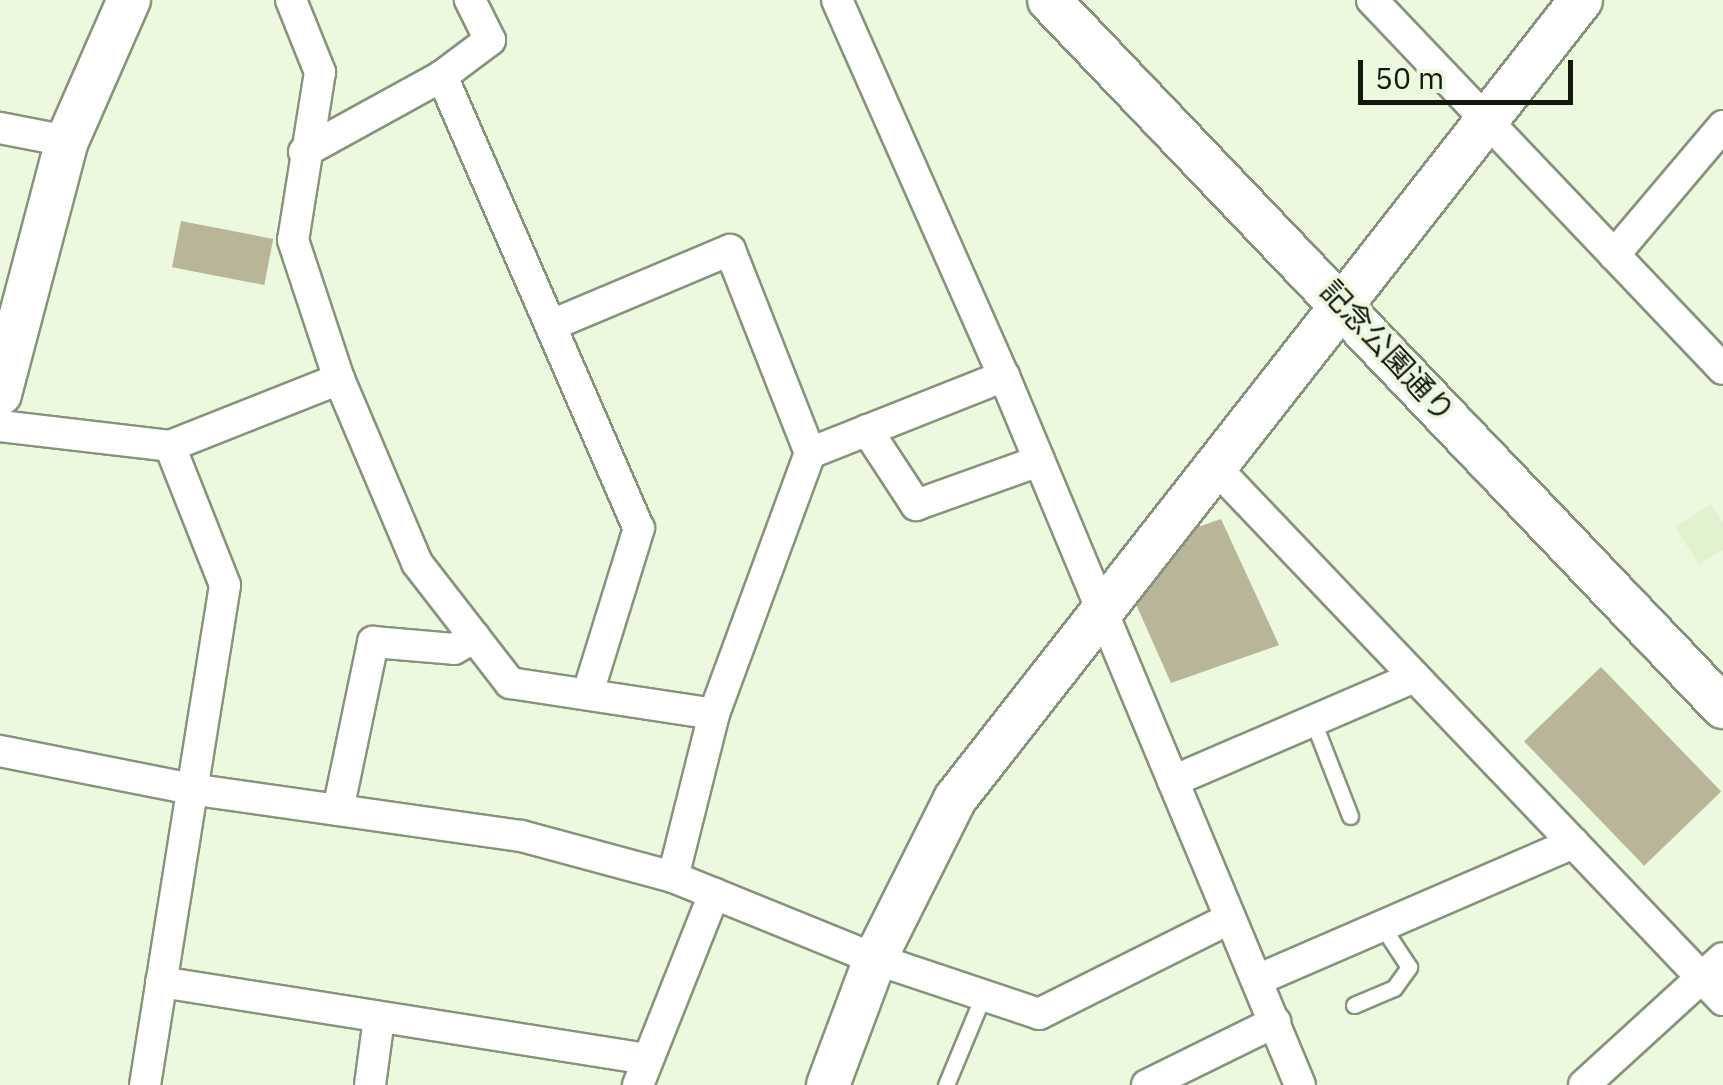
<!DOCTYPE html>
<html>
<head>
<meta charset="utf-8">
<style>
	body { margin:0 }
	#map { position:relative; width:1723px; height:1085px; overflow:hidden; background:#ecf9de; font-family:"IBM Plex Sans","Noto Sans JP",sans-serif }
	div>[style] { position:absolute }
	.built>* { inset:0; background:#e1f2cf }
	.building>* { inset:0; background:#b9b599; transform-origin:0 0 }
	.roads { filter:drop-shadow(2px 0 #87937a) drop-shadow(-2px 0 #87937a) drop-shadow(0 2px #87937a) drop-shadow(0 -2px #87937a) }
	.lane>* { height:15px; margin:-7.5px; padding:0 7.5px; transform-origin:7.5px; border-radius:7.5px; background:#fff }
	.street>* { height:30px; margin:-15px; padding:0 15px; transform-origin:15px; border-radius:15px; background:#fff }
	.secondary>* { height:42px; margin:-21px; padding:0 21px; transform-origin:21px; border-radius:21px; background:#fff }
	span { translate:-50% -50%; white-space:nowrap; text-align:center; line-height:1.15; -webkit-text-stroke:8px #ecf9de; paint-order:stroke }
	.street-label { font-size:30px; color:#13170e }
	.scale { position:absolute; left:1358px; top:60px; width:215px; height:45px; box-sizing:border-box; border:5px solid #13170e; border-top:0; padding-left:12px; font-size:30px; line-height:35px; white-space:nowrap; color:#13170e; -webkit-text-stroke:8px #ecf9de; paint-order:stroke }
</style>
</head>
<body>
<div id="map">
	<div class="built">
		<div style="clip-path:polygon(1711px 504px,1723px 523px,1723px 550px,1699px 565px,1675px 527px)"></div>
	</div>
	<div class="building">
		<div style="left:181px;top:221px;width:94px;height:47px;rotate:11deg"></div>
		<div style="clip-path:polygon(1221px 519px,1279px 645px,1171px 683px,1135px 602px,1198px 527px)"></div>
		<div style="left:1601px;top:667px;width:173px;height:107px;rotate:46deg"></div>
	</div>
	<div class="roads">
		<div class="lane">
			<div style="left:1313px;top:721px;width:102px;rotate:68.7deg"></div>
			<div style="left:1354px;top:1005px;width:43px;rotate:-23deg"></div>
			<div style="left:1394px;top:988px;width:26px;rotate:-54deg"></div>
			<div style="left:1409px;top:967px;width:49px;rotate:-123.4deg"></div>
			<div style="left:946px;top:1085px;width:96px;rotate:-67.4deg"></div>
		</div>
		<div class="street">
			<div style="left:291px;top:0;width:78px;rotate:68.1deg"></div>
			<div style="left:320px;top:72px;width:170px;rotate:99.1deg"></div>
			<div style="left:293px;top:240px;width:146px;rotate:71.7deg"></div>
			<div style="left:339px;top:379px;width:200px;rotate:67deg"></div>
			<div style="left:417px;top:563px;width:152px;rotate:52.2deg"></div>
			<div style="left:510px;top:683px;width:206px;rotate:8.6deg"></div>
			<div style="left:837px;top:0;width:411px;rotate:66.1deg"></div>
			<div style="left:1004px;top:376px;width:768px;rotate:67.34deg"></div>
			<div style="left:1372px;top:0;width:509px;rotate:46.43deg"></div>
			<div style="left:442px;top:76px;width:493px;rotate:66.5deg"></div>
			<div style="left:639px;top:528px;width:173px;rotate:107.2deg"></div>
			<div style="left:0;top:128px;width:68px;rotate:11deg"></div>
			<div style="left:304px;top:152px;width:158px;rotate:-28.8deg"></div>
			<div style="left:442px;top:76px;width:60px;rotate:-36.9deg"></div>
			<div style="left:490px;top:40px;width:45px;rotate:-116.6deg"></div>
			<div style="left:1614px;top:255px;width:169px;rotate:-49.8deg"></div>
			<div style="left:554px;top:324px;width:191px;rotate:-22.8deg"></div>
			<div style="left:730px;top:250px;width:218px;rotate:68.5deg"></div>
			<div style="left:810px;top:453px;width:278px;rotate:110.2deg"></div>
			<div style="left:714px;top:714px;width:168px;rotate:104.1deg"></div>
			<div style="left:0;top:426px;width:171px;rotate:6.7deg"></div>
			<div style="left:170px;top:446px;width:182px;rotate:-21.6deg"></div>
			<div style="left:867px;top:430px;width:90px;rotate:56.8deg"></div>
			<div style="left:916px;top:505px;width:131px;rotate:-19.7deg"></div>
			<div style="left:810px;top:453px;width:209px;rotate:-21.6deg"></div>
			<div style="left:1216px;top:468px;width:735px;rotate:46.38deg"></div>
			<div style="left:0;top:751px;width:201px;rotate:11.2deg"></div>
			<div style="left:197px;top:790px;width:327px;rotate:8.1deg"></div>
			<div style="left:521px;top:836px;width:157px;rotate:15.1deg"></div>
			<div style="left:673px;top:877px;width:218px;rotate:22.1deg"></div>
			<div style="left:875px;top:959px;width:173px;rotate:18.5deg"></div>
			<div style="left:1039px;top:1014px;width:212px;rotate:-26.6deg"></div>
			<div style="left:1173px;top:781px;width:263px;rotate:-23.3deg"></div>
			<div style="left:338px;top:810px;width:172px;rotate:-78.2deg"></div>
			<div style="left:373px;top:642px;width:81px;rotate:4.9deg"></div>
			<div style="left:454px;top:649px;width:24px;rotate:-30deg"></div>
			<div style="left:1257px;top:980px;width:345px;rotate:-23.4deg"></div>
			<div style="left:161px;top:982px;width:492px;rotate:9deg"></div>
			<div style="left:145px;top:1085px;width:506px;rotate:-80.91deg"></div>
			<div style="left:225px;top:585px;width:149px;rotate:-111.6deg"></div>
			<div style="left:370px;top:1085px;width:68px;rotate:-82.3deg"></div>
			<div style="left:638px;top:1085px;width:206px;rotate:-68.3deg"></div>
			<div style="left:1147px;top:1085px;width:143px;rotate:-26.2deg"></div>
			<div style="left:1584px;top:1085px;width:188px;rotate:-42.4deg"></div>
		</div>
		<div class="secondary">
			<div style="left:1049px;top:0;width:977px;rotate:46.37deg"></div>
			<div style="left:0;top:394px;width:262px;rotate:-75.2deg"></div>
			<div style="left:67px;top:141px;width:154px;rotate:-66.3deg"></div>
			<div style="left:828px;top:1085px;width:134px;rotate:-69.5deg"></div>
			<div style="left:875px;top:959px;width:179px;rotate:-63.4deg"></div>
			<div style="left:955px;top:799px;width:1015px;rotate:-51.92deg"></div>
		</div>
	</div>
	<div class="street-label">
		<span style="left:1388px;top:351px;rotate:47deg">記念公園通り</span>
	</div>
	<div class="scale">50 m</div>
</div>
</body>
</html>
